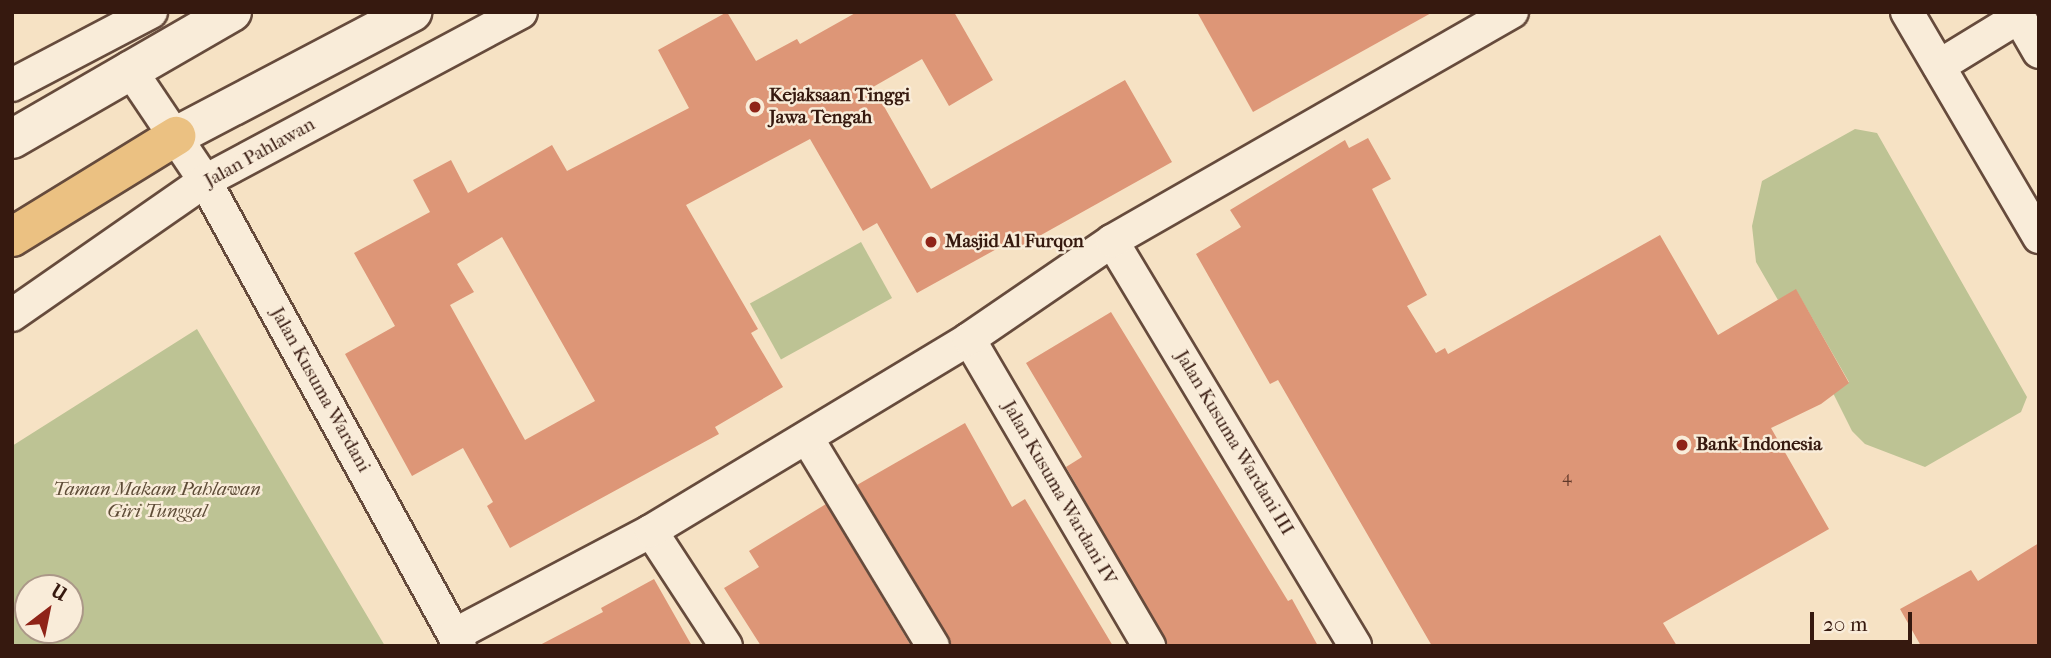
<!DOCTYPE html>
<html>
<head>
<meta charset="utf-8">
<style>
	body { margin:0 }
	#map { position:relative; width:2051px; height:658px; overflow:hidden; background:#f6e2c4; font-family:"IM FELL French Canon",serif }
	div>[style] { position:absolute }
	.green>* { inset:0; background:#bdc394; transform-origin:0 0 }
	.building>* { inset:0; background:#dd9677 }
	.roads { filter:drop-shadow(2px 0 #664b3c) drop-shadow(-2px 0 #664b3c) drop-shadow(0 2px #664b3c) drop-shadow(0 -2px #664b3c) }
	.street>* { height:32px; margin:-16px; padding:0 16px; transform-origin:16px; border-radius:16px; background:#f9ecd9 }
	.secondary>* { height:38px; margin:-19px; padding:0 19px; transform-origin:19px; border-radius:19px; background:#f9ecd9 }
	.primary>* { height:38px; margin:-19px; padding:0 19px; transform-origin:19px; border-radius:19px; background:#ebc182 }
	.dots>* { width:19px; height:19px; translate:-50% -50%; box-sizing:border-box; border:4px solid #f9ecd9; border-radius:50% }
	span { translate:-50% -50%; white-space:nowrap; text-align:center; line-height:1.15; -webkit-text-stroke:5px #f9ecd9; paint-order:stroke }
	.number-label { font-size:16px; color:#603829 }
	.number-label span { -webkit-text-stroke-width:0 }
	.poi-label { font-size:19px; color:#36190f; font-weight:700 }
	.left { translate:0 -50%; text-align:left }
	.street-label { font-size:19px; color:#36190f }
	.park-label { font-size:19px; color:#5e4c37; font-style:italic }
	.frame { position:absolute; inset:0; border:14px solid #36190f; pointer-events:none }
	.north { position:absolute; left:14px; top:574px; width:70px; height:70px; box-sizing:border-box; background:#f9ecd9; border:2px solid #ab9888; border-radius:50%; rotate:32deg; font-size:19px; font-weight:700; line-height:28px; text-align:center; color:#36190f }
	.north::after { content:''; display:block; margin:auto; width:24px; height:32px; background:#8f2418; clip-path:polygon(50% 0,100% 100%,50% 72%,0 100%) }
	.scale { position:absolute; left:1810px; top:612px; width:102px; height:32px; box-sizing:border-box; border:4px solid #36190f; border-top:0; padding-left:9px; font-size:21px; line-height:24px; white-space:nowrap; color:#36190f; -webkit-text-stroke:5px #f9ecd9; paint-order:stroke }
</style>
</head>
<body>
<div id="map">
	<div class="green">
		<div style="clip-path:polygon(1855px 129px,1877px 133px,2027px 397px,2021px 412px,1925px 467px,1865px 444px,1852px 431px,1833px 393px,1849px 382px,1796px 290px,1778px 300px,1756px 262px,1752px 226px,1762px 181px)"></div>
		<div style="left:861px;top:242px;width:64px;height:127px;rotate:61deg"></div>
		<div style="clip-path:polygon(evenodd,197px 329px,385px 646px,12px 646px,12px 446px,197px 329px,28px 588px,70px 588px,70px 630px,28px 630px,28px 588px)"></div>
	</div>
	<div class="building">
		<div style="clip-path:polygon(evenodd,727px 12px,756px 61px,797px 39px,800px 44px,857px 12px,954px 12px,993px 80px,949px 106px,922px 59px,873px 87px,931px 189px,1125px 80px,1172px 162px,1016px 249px,1011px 241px,917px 293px,877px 223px,863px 231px,810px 139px,686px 205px,758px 329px,751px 333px,783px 387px,715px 427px,719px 434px,510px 548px,487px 506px,493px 502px,463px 448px,412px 476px,345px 354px,395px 326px,354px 253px,430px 212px,413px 180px,451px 160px,468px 193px,552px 145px,567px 171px,689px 108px,658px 50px,727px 12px,502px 237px,595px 401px,525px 440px,450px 305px,474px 292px,457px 264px,502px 237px)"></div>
		<div style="clip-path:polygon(1197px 12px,1433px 12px,1253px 112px)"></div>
		<div style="clip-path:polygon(1368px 138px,1391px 179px,1372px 189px,1427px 295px,1407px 306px,1436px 353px,1445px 348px,1448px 354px,1660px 235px,1718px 335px,1796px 289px,1849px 383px,1821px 404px,1771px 428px,1829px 529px,1663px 623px,1677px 646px,1432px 646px,1278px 380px,1270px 384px,1196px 254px,1241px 227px,1230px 210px,1345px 140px,1349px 148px)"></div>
		<div style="clip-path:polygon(1111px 312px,1288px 601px,1292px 599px,1318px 646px,1168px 646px,1066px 467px,1082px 457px,1026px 363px)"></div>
		<div style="clip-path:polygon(965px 423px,1012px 507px,1025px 499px,1113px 646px,951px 646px,857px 485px)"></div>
		<div style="clip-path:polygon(826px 504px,911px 646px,761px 646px,724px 588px,759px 567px,749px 551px)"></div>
		<div style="clip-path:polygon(2039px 543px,2039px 646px,1921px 646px,1900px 609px,1971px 570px,1978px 581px)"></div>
		<div style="clip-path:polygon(654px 579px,692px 646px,538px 646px,603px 612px,601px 608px)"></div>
	</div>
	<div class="roads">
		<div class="street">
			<div style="left:1907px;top:12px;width:261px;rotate:59.6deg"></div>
			<div style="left:2016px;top:12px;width:46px;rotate:60.1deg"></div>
			<div style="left:1939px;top:66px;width:94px;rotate:-31.5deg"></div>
			<div style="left:129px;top:68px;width:136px;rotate:56.1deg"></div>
			<div style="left:205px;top:181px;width:530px;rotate:61.26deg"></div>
			<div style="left:12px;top:85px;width:157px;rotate:-27.7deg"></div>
			<div style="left:1112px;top:241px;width:472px;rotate:59deg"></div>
			<div style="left:12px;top:315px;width:235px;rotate:-34.8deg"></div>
			<div style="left:205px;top:181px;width:358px;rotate:-28.1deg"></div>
			<div style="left:969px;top:339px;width:356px;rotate:59.6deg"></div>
			<div style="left:807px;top:438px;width:243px;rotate:58.8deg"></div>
			<div style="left:651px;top:531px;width:137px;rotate:56.9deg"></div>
			<div style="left:454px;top:635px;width:223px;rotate:-27.8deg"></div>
			<div style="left:651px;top:531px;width:371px;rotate:-31.1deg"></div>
			<div style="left:969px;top:339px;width:173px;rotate:-34.4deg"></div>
			<div style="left:1112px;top:241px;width:461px;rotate:-29.8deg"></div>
		</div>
		<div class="secondary">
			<div style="left:176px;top:136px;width:267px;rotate:-27.7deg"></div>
			<div style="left:12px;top:139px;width:254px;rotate:-30deg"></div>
		</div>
		<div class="primary">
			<div style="left:12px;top:237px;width:193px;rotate:-31.6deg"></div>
		</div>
	</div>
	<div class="dots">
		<div style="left:755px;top:107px;background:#8f2418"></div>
		<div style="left:931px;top:242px;background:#8f2418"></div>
		<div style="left:1682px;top:445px;background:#8f2418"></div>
	</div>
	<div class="number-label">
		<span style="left:1567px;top:477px">4</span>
	</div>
	<div class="poi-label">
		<span class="left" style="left:769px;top:107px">Kejaksaan Tinggi<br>Jawa Tengah</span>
		<span class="left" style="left:945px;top:242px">Masjid Al Furqon</span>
		<span class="left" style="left:1696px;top:445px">Bank Indonesia</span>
	</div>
	<div class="street-label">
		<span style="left:260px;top:153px;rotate:-29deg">Jalan Pahlawan</span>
		<span style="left:320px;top:390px;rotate:61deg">Jalan Kusuma Wardani</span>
		<span style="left:1234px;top:443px;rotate:59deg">Jalan Kusuma Wardani III</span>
		<span style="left:1059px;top:493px;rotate:60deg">Jalan Kusuma Wardani IV</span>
	</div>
	<div class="park-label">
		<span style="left:157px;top:501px">Taman Makam Pahlawan<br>Giri Tunggal</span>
	</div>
	<div class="frame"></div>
	<div class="north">U</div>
	<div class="scale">20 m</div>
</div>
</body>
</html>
